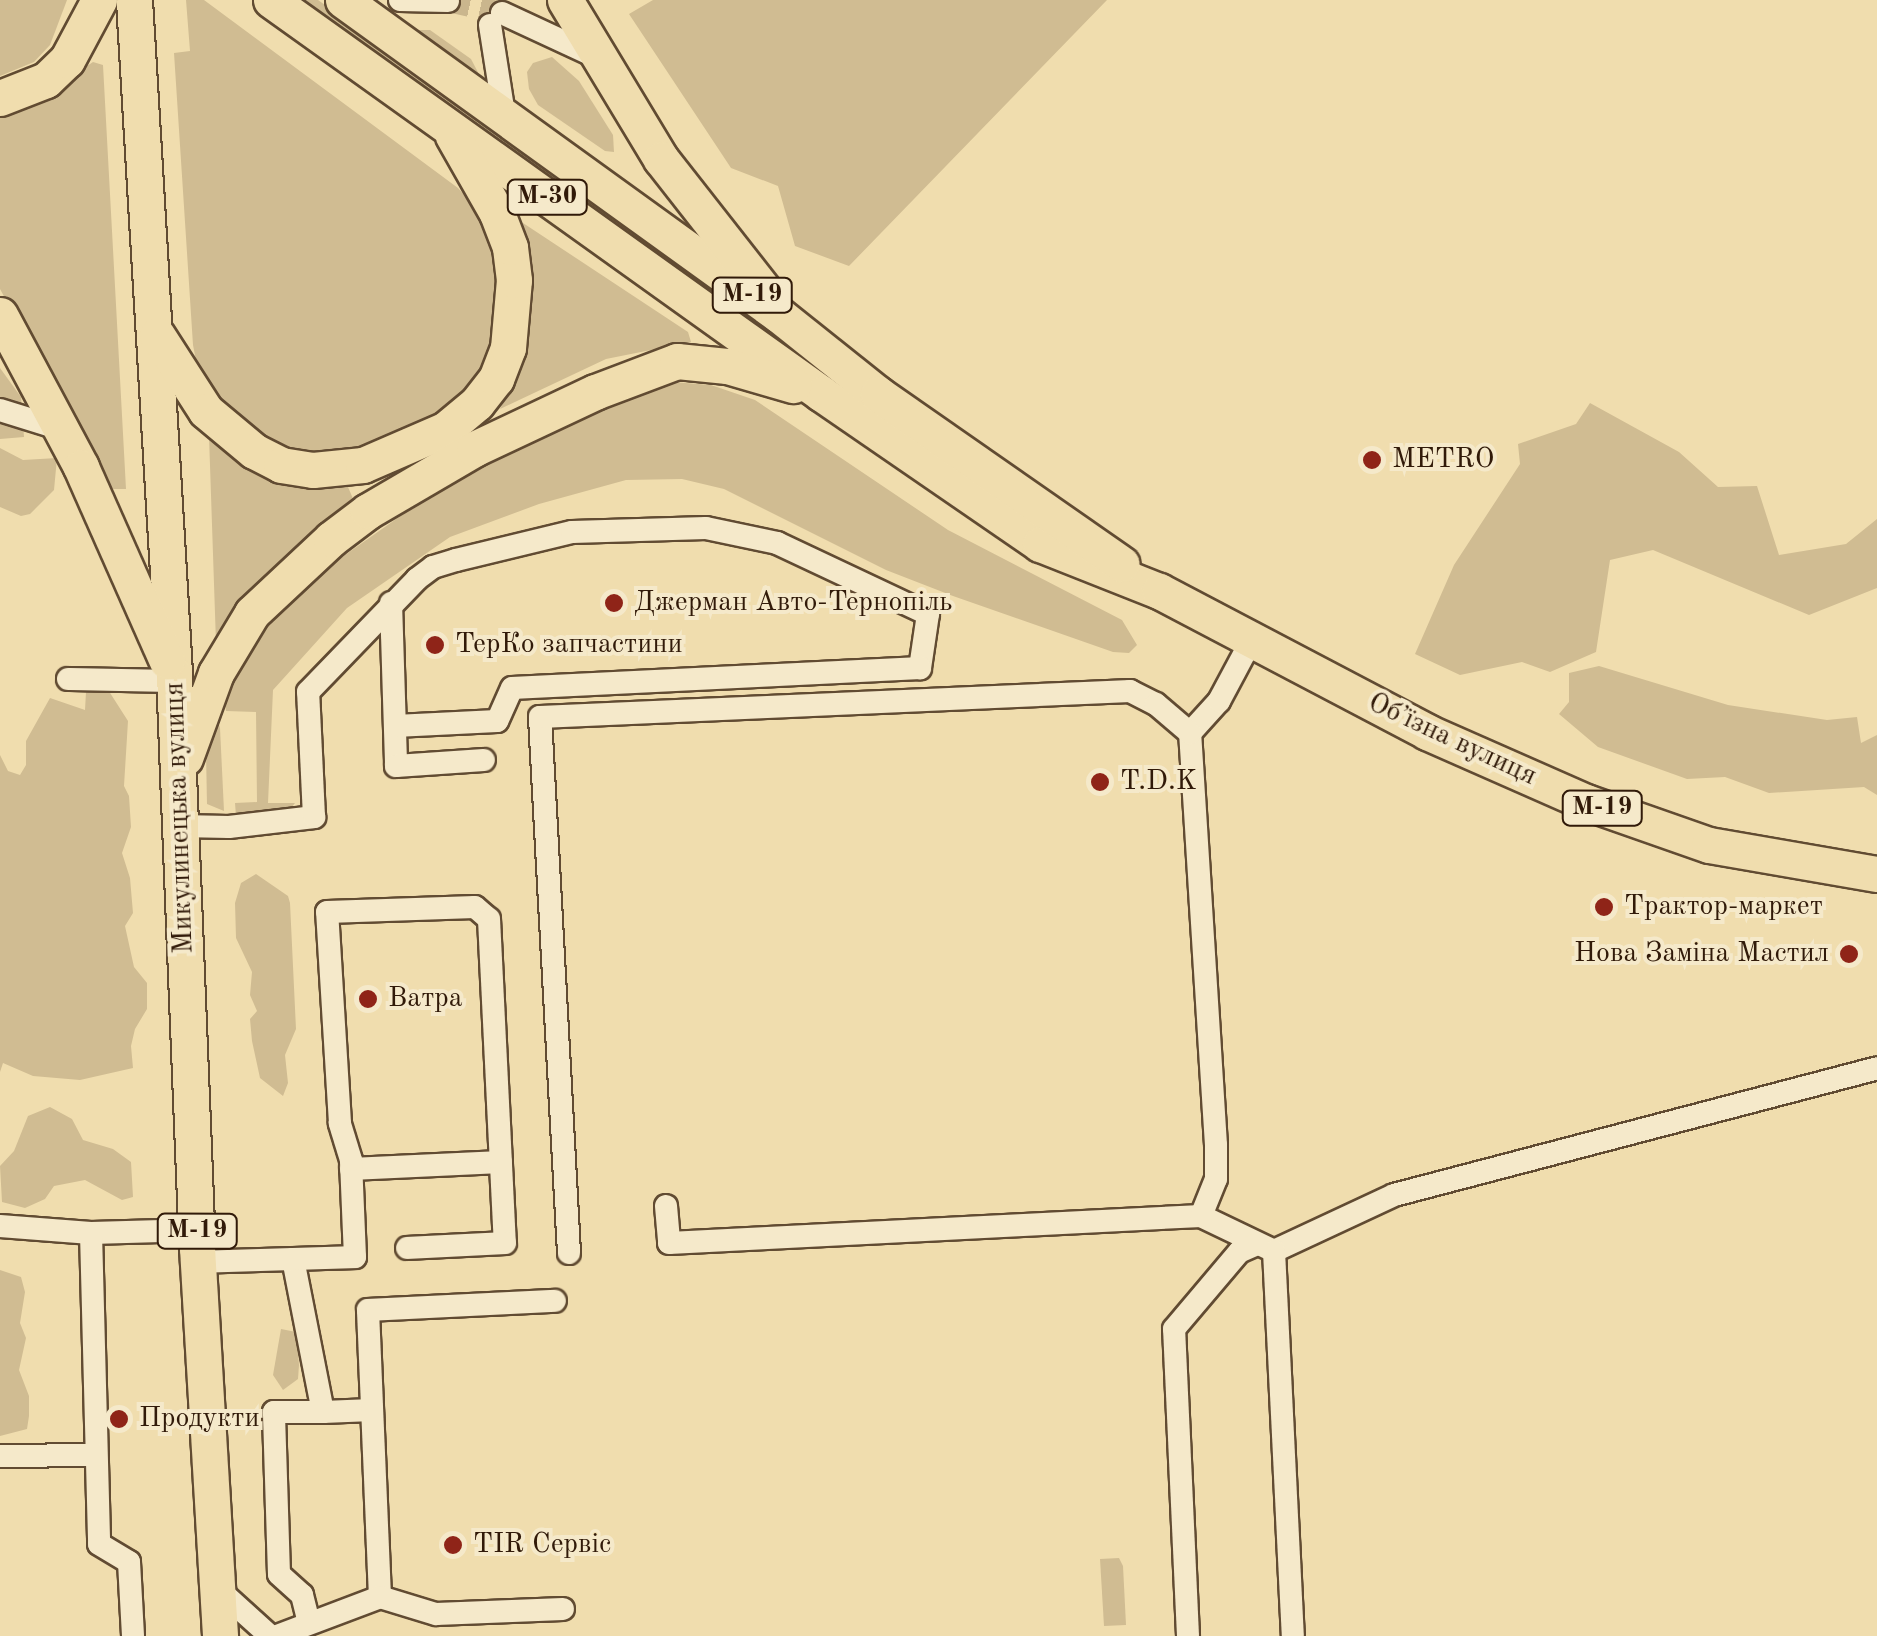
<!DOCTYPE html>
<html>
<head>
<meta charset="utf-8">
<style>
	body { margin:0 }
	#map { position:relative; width:1877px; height:1636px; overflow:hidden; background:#f0ddae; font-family:"Old Standard TT",serif }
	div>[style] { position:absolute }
	.green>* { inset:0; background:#d0bc92 }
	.minor-tunnel>* { height:22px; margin-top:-11px; transform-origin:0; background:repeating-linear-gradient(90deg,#cab68d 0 22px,transparent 0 33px) }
	.roads { filter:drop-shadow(2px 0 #614b32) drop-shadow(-2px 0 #614b32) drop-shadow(0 2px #614b32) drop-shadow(0 -2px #614b32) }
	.minor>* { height:22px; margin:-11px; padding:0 11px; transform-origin:11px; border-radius:11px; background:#f5e9ca }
	.highway>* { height:35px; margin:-17.5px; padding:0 17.5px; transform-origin:17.5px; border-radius:17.5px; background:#f0ddae }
	.dots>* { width:28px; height:28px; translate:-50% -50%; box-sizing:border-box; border:5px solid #f5e9ca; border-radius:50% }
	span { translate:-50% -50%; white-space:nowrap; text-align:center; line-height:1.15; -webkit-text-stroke:8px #f5e9ca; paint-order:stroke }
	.shield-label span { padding:2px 8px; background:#f5e9ca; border:2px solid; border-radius:8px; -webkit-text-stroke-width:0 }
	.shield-label { font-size:25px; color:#311a09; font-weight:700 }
	.poi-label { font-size:28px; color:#311a09 }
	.left { translate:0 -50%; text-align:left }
	.right { translate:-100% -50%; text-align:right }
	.street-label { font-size:28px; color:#311a09 }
</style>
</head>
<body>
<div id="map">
	<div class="green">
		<div style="clip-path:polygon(0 0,67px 0,50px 45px,34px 62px,0 76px)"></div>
		<div style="clip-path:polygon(186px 0,204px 0,458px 188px,482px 215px,495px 250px,500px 327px,477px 382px,429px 421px,353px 450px,302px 454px,258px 438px,200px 381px,193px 345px,174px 53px,190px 51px)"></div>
		<div style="clip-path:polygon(289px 0,318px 0,658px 243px,821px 369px,819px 371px)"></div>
		<div style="clip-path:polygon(653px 0,1107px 0,849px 266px,795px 246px,778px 186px,731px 168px,629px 14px)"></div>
		<div style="clip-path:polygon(413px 30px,430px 30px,471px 59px,482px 80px)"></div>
		<div style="clip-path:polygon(552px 57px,579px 81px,613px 135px,614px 152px,605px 151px,538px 105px,529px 89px,527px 72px,533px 63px)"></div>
		<div style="clip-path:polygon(93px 62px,103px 65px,126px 489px,113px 489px,90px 453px,0 289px,0 112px,59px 85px)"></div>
		<div style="clip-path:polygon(523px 223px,688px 332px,691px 342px,606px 359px,500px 409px,516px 378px,531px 308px,527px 256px,520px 228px)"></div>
		<div style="clip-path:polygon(0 368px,21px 397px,24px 437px,0 439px)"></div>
		<div style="clip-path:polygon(673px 382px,711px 385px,755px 400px,948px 530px,1122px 620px,1137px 645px,1129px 653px,1113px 652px,953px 596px,886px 570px,724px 489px,682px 479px,626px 480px,539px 504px,450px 537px,347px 608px,273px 690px,268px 803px,295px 803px,288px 812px,236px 816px,235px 803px,257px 802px,256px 712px,226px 711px,223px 690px,256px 641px,305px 583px,439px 489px,633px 392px)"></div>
		<div style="clip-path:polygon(1590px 403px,1679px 452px,1718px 487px,1757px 486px,1779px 555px,1846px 544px,1877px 519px,1877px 588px,1809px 615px,1653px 550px,1610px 560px,1596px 652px,1550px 672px,1522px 662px,1460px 675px,1415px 654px,1454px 565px,1520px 464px,1518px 444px,1576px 424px)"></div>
		<div style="clip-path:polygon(209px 436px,300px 484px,348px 487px,354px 501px,272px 568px,216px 643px)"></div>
		<div style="clip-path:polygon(0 448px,23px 460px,57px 458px,54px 490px,30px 514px,21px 516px,0 507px)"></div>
		<div style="clip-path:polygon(1599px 666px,1728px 705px,1827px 720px,1857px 717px,1861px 743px,1877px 735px,1877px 795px,1864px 787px,1769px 793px,1725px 777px,1687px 779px,1598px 747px,1559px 714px,1569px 702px,1569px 673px)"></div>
		<div style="clip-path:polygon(105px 685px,128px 721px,124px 786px,129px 796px,131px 827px,122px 853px,130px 878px,133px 913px,125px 926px,134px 967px,147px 983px,147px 1009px,135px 1029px,131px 1046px,133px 1068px,80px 1080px,33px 1076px,3px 1063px,0 1072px,0 755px,8px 771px,20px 775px,26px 765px,26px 741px,50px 698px,85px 710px,86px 692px)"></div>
		<div style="clip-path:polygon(215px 711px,220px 728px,224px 811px,207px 804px,206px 752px)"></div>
		<div style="clip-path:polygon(256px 874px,288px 896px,290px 903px,296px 1029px,285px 1055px,288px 1083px,283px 1096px,260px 1078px,252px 1041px,250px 1019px,257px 1011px,250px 995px,252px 972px,236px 938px,235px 903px,241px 883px)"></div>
		<div style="clip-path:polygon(50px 1107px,72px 1119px,83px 1140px,113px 1149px,131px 1162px,133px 1197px,122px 1200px,85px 1180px,54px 1186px,45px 1199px,25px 1208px,2px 1202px,0 1166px,14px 1151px,28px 1116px)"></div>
		<div style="clip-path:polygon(0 1270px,21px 1277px,25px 1292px,20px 1323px,26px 1338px,19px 1370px,29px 1396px,29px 1416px,27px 1429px,0 1436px)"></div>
		<div style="clip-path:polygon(281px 1329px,296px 1332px,299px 1365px,298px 1379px,283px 1390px,273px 1375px)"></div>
		<div style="clip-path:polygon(1119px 1558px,1123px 1566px,1126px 1625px,1104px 1626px,1100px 1559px)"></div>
	</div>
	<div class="minor-tunnel">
		<div style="left:448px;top:1px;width:55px;rotate:12.5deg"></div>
	</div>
	<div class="roads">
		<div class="minor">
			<div style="left:400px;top:0;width:48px;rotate:1.2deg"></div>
			<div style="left:502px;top:13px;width:105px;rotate:24.9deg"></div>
			<div style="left:490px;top:25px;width:90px;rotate:81.1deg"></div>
			<div style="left:0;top:410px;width:64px;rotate:17.3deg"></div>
			<div style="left:391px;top:603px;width:163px;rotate:88.2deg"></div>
			<div style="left:396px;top:766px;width:88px;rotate:-3.9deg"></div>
			<div style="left:68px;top:679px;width:106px;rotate:1.1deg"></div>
			<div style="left:180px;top:826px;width:49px;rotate:1.2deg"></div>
			<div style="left:229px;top:827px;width:86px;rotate:-6.7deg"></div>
			<div style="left:314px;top:817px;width:125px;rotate:-92.7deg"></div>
			<div style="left:308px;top:692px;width:157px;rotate:-46deg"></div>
			<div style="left:417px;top:579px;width:20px;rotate:-37deg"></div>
			<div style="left:433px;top:567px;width:24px;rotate:-17deg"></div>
			<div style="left:456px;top:560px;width:119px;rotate:-13.6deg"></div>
			<div style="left:572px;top:532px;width:134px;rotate:-1.7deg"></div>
			<div style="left:706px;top:528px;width:73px;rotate:11.9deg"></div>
			<div style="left:777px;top:543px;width:167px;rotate:25.2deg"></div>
			<div style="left:928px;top:614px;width:55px;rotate:98.4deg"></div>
			<div style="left:920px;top:668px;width:408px;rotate:177.2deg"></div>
			<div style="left:512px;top:688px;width:36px;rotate:114deg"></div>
			<div style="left:497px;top:721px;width:102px;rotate:177.2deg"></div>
			<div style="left:351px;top:1169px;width:150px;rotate:-2.7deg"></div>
			<div style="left:666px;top:1206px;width:37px;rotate:85deg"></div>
			<div style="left:669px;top:1243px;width:533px;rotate:-2.91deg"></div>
			<div style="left:1201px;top:1216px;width:81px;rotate:25.6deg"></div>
			<div style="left:1274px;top:1251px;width:132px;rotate:-25deg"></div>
			<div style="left:1394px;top:1195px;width:499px;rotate:-14.7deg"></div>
			<div style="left:1201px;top:1216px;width:40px;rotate:-68deg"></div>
			<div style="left:1216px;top:1179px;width:34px;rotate:-90deg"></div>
			<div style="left:1216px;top:1145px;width:413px;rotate:-93.6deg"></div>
			<div style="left:1190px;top:733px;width:43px;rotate:-47.8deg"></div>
			<div style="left:1219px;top:701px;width:68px;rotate:-61.9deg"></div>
			<div style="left:0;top:1226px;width:91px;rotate:4.4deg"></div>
			<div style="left:91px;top:1233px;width:106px;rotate:-1.6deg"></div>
			<div style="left:91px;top:1233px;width:311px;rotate:88.5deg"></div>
			<div style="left:99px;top:1544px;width:35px;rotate:31deg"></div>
			<div style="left:129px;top:1562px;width:74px;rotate:86.9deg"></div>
			<div style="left:1274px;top:1251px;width:385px;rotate:87.2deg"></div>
			<div style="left:569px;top:1253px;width:537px;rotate:-93.1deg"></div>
			<div style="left:540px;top:717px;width:591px;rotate:-2.52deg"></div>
			<div style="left:1130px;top:691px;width:29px;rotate:27deg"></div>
			<div style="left:1156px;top:704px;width:45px;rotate:40.5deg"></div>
			<div style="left:293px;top:1259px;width:156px;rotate:78.9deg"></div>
			<div style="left:323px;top:1412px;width:49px;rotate:-2.3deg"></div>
			<div style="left:198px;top:1262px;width:157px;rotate:-1.8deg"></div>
			<div style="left:355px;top:1257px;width:97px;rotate:-92.4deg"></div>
			<div style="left:351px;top:1160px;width:39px;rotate:-107deg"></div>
			<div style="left:340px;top:1123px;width:211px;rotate:-93.5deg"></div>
			<div style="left:327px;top:912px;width:148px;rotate:-1.9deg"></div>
			<div style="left:475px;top:907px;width:18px;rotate:41deg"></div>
			<div style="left:489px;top:919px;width:324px;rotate:87.2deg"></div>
			<div style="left:505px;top:1243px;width:98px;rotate:177.1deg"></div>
			<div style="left:0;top:1456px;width:96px;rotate:-0.6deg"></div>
			<div style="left:218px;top:1589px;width:70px;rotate:42.1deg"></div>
			<div style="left:380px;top:1597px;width:287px;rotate:-92.4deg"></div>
			<div style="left:368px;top:1310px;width:187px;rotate:-2.8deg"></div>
			<div style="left:309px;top:1623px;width:29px;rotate:-104deg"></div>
			<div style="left:302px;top:1595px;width:31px;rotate:-138deg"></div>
			<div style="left:279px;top:1574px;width:162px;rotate:-91.8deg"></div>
			<div style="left:274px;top:1412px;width:49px"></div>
			<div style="left:277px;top:1636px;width:110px;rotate:-20.7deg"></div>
			<div style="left:380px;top:1597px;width:59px;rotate:16.9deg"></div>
			<div style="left:436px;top:1614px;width:127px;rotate:-2.3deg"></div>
			<div style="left:1188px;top:1636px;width:307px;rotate:-92.6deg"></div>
			<div style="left:1174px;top:1329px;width:101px;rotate:-49.8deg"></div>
			<div style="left:1239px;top:1252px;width:20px;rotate:-24deg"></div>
		</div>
		<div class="highway">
			<div style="left:134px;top:0;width:675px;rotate:86.6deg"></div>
			<div style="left:174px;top:674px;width:574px;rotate:87.71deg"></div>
			<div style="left:197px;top:1248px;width:389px;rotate:86.6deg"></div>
			<div style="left:271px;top:0;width:677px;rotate:35.57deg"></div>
			<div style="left:822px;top:394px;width:265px;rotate:34.5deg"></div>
			<div style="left:1040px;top:544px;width:128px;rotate:21.6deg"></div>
			<div style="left:1159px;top:591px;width:303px;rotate:27.7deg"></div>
			<div style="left:1427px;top:732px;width:174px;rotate:23.8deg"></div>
			<div style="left:1586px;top:802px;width:130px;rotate:19.3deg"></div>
			<div style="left:1709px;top:845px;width:170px;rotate:9.8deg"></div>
			<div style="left:343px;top:0;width:538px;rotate:35.85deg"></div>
			<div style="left:779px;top:315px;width:127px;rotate:38.6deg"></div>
			<div style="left:878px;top:394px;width:297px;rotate:34.9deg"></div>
			<div style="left:565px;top:0;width:186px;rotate:58.9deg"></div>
			<div style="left:661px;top:159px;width:164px;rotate:51.9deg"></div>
			<div style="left:0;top:98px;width:49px;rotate:-21.4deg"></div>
			<div style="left:46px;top:80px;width:29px;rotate:-44deg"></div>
			<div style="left:67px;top:60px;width:68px;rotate:-61.9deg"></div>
			<div style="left:0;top:315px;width:172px;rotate:61.9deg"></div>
			<div style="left:81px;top:467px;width:212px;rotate:66.1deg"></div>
			<div style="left:157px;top:335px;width:90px;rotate:57.2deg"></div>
			<div style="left:206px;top:411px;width:62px;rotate:39.8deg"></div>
			<div style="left:254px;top:451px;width:30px;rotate:27deg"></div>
			<div style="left:281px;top:465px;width:32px;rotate:9deg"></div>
			<div style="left:313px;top:470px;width:50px;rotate:-5.7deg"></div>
			<div style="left:363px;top:465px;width:90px;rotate:-23.4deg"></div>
			<div style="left:446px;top:429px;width:40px;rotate:-40deg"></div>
			<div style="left:477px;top:403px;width:31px;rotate:-52deg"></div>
			<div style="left:496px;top:379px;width:33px;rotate:-69deg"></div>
			<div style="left:508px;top:348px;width:68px;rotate:-85deg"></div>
			<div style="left:514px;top:280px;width:33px;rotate:-97deg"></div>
			<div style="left:510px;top:247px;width:36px;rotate:-111deg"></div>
			<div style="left:497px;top:213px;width:89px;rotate:-119.7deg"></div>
			<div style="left:185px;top:758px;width:90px;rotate:-70deg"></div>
			<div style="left:216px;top:673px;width:70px;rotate:-59deg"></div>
			<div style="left:252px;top:613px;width:108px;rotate:-43.1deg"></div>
			<div style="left:331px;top:539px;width:46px;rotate:-37.1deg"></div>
			<div style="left:368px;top:511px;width:123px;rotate:-30.3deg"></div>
			<div style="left:474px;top:449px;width:134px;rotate:-25.2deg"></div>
			<div style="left:595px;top:392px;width:88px;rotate:-20.7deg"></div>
			<div style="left:677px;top:361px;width:50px;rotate:5.7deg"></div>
			<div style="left:727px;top:366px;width:69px;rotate:16.1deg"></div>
		</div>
	</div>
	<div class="dots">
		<div style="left:1372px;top:460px;background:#8f2418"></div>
		<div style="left:614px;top:603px;background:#8f2418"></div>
		<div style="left:435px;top:645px;background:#8f2418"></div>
		<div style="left:1100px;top:782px;background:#8f2418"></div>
		<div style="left:1604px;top:907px;background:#8f2418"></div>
		<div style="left:1849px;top:954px;background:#8f2418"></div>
		<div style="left:368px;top:999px;background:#8f2418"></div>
		<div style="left:119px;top:1419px;background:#8f2418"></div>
		<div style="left:453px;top:1545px;background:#8f2418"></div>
	</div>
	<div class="shield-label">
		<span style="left:547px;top:197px">М-30</span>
		<span style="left:752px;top:295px">М-19</span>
		<span style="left:1602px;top:808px">М-19</span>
		<span style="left:197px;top:1231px">М-19</span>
	</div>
	<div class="poi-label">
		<span class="left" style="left:1392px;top:460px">METRO</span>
		<span class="left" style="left:634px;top:603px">Джерман Авто-Тернопіль</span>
		<span class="left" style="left:455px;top:645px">ТерКо запчастини</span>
		<span class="left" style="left:1120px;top:782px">T.D.K</span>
		<span class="left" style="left:1624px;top:907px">Трактор-маркет</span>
		<span class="right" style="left:1829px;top:954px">Нова Заміна Мастил</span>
		<span class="left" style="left:388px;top:999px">Ватра</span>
		<span class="left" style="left:139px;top:1419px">Продукти</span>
		<span class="left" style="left:473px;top:1545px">TIR Сервіс</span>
	</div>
	<div class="street-label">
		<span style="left:1452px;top:740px;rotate:25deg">Обʼїзна вулиця</span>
		<span style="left:180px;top:818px;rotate:-92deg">Микулинецька вулиця</span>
	</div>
</div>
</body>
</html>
